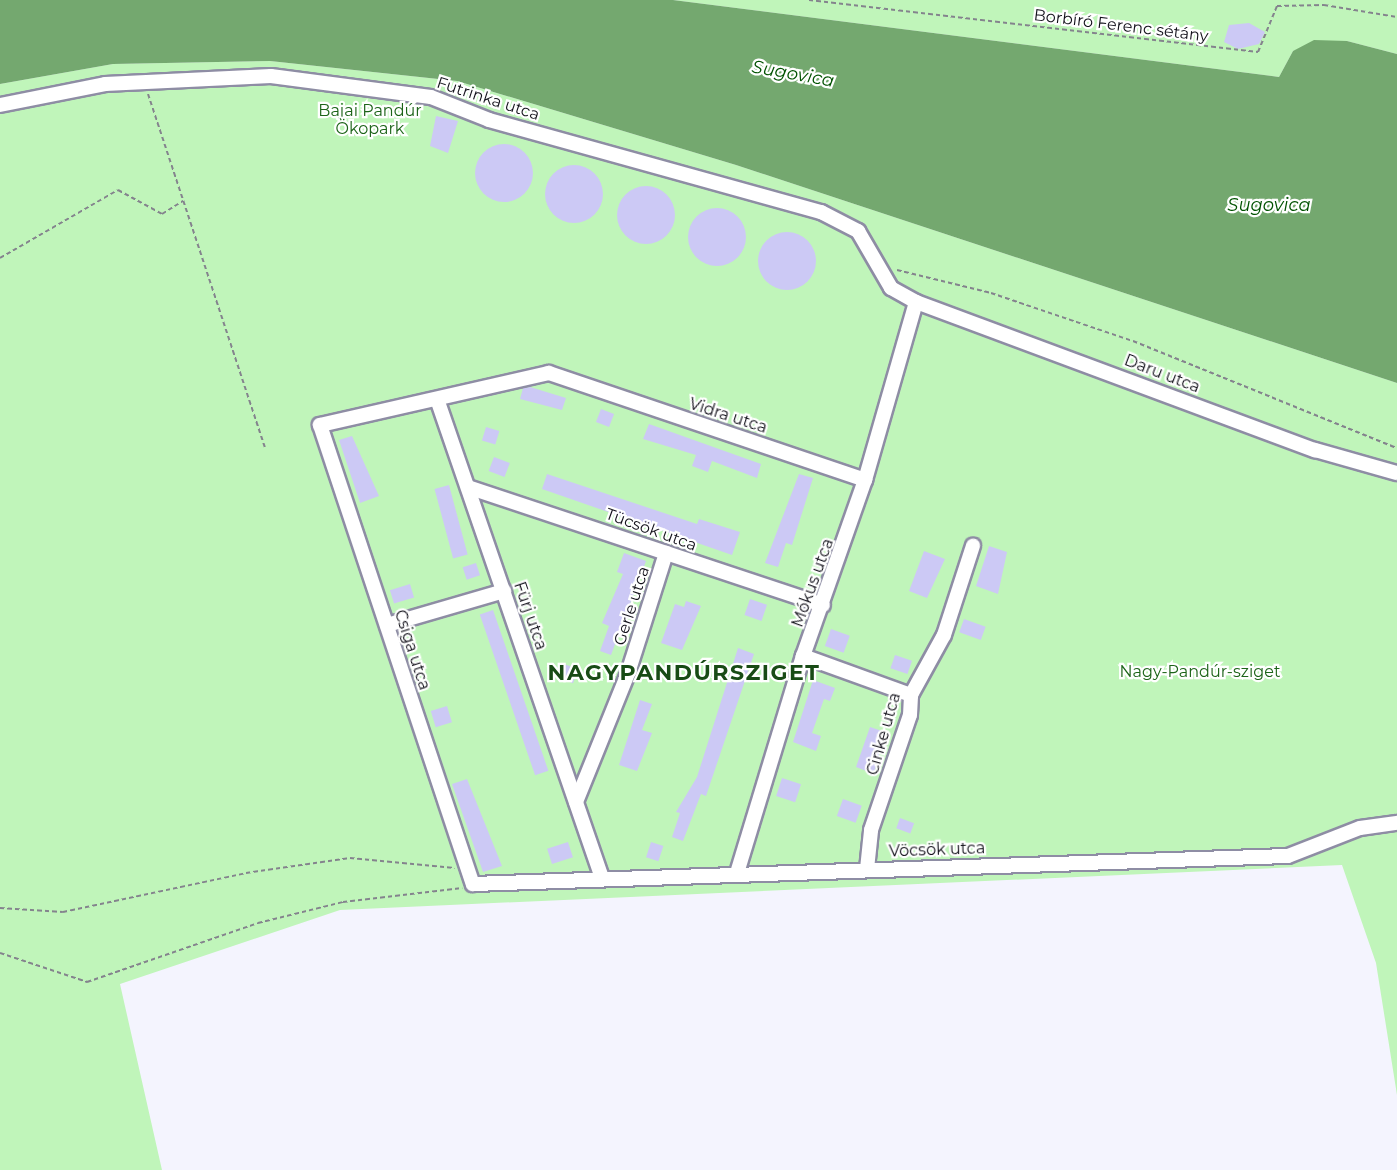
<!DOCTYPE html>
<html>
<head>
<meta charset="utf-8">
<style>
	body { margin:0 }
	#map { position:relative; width:1397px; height:1170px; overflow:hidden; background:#f4f4fe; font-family:Montserrat,sans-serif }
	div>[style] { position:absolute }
	.green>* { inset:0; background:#c0f5ba }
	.water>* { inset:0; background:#74a86f }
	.building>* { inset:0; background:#ccc9f5; transform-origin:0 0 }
	.round { border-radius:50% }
	.path>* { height:2px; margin-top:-1px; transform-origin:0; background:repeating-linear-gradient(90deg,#84838d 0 4.5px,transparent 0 7.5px) }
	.roads { filter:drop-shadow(2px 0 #8e8da4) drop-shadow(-2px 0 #8e8da4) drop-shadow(0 2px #8e8da4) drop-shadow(0 -2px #8e8da4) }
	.minor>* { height:14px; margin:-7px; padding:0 7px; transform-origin:7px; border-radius:7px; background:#fff }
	span { translate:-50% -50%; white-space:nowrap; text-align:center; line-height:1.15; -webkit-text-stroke:4.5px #fff; paint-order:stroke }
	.street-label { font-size:16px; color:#111019 }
	.park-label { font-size:16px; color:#1c6418 }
	.water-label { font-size:18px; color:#005200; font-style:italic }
	.district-label { font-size:22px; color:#184b15; font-weight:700; letter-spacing:1.5px }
</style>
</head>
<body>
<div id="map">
	<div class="green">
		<div style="clip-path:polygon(673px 0,1397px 0,1397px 54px,1347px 41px,1293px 51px,1279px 77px)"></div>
		<div style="clip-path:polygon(270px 61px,457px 81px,736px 165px,1397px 383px,1397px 1095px,1376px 963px,1342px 865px,340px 910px,120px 984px,162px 1170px,0 1170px,0 84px,113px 64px)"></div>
	</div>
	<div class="water">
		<div style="clip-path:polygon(0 0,673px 0,1279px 77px,1293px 51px,1314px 40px,1347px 41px,1397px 54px,1397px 383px,736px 165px,457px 81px,270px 61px,113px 64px,0 84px)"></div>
	</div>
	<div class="building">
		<div style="clip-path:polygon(1249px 23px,1265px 32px,1259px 44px,1238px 49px,1224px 42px,1229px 25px)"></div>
		<div style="clip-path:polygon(436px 116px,458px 121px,448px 153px,430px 146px)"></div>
		<div class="round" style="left:475px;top:144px;width:58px;height:58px"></div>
		<div class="round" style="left:545px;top:165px;width:58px;height:58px"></div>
		<div class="round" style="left:617px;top:186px;width:58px;height:58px"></div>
		<div class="round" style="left:688px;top:208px;width:58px;height:58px"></div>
		<div class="round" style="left:758px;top:232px;width:58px;height:58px"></div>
		<div style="clip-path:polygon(530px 387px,566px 398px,562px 410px,520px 399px,523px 388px)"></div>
		<div style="left:601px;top:409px;width:14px;height:14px;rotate:21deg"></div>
		<div style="clip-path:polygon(649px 424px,761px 464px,757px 478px,712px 461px,708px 472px,692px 466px,696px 455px,643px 439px)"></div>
		<div style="left:486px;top:427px;width:14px;height:14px;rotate:17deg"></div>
		<div style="clip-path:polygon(352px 436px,379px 496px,360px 503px,339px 440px)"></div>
		<div style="left:494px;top:457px;width:17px;height:15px;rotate:21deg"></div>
		<div style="clip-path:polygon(547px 474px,697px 524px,699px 519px,740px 532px,732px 555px,542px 489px)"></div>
		<div style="clip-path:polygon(799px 474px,813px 478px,792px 545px,786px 543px,778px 567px,765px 563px)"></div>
		<div style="left:449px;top:485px;width:72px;height:15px;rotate:75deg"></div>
		<div style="clip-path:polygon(989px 546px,1007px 552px,998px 594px,976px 586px)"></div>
		<div style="clip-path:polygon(924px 551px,945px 559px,927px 598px,909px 591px)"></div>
		<div style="clip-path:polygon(624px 553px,646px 561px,611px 655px,600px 651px,609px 626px,602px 623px,623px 574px,617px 572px)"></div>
		<div style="left:476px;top:563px;width:13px;height:14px;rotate:72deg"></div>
		<div style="left:410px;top:584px;width:14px;height:21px;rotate:73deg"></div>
		<div style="left:750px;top:599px;width:18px;height:17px;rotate:19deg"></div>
		<div style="clip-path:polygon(686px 601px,701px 606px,682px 650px,661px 643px,675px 604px,684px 607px)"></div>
		<div style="left:493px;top:610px;width:170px;height:14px;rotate:71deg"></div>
		<div style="left:964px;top:619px;width:23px;height:14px;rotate:20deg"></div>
		<div style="left:831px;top:629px;width:20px;height:18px;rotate:20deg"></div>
		<div style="clip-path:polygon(738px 648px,754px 654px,706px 796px,701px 794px,683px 841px,672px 837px,680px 813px,676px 812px,697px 777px)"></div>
		<div style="left:895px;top:655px;width:18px;height:14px;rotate:19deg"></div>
		<div style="left:564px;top:664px;width:15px;height:15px;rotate:20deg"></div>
		<div style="clip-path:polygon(813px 680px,835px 688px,830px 701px,824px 699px,812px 733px,821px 736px,816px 751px,793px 742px)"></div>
		<div style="clip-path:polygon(640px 700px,652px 704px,642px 730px,652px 733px,637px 771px,619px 765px)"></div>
		<div style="left:447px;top:706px;width:17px;height:17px;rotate:73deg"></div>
		<div style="clip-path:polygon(870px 727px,885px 732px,874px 774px,856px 767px)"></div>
		<div style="left:782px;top:778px;width:20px;height:19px;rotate:18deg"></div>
		<div style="clip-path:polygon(467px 779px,502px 866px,483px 872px,452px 784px)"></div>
		<div style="left:843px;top:799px;width:20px;height:18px;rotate:20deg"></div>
		<div style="left:900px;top:818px;width:15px;height:11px;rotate:20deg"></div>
		<div style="left:568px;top:842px;width:16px;height:22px;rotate:72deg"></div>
		<div style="left:651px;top:842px;width:13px;height:16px;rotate:18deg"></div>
	</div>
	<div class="path">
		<div style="left:809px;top:0;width:452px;rotate:6.6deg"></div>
		<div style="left:1258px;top:52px;width:50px;rotate:-67.6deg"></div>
		<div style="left:1277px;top:6px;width:47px;rotate:-1.2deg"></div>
		<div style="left:1324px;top:5px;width:74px;rotate:9.3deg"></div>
		<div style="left:148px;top:94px;width:372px;rotate:71.7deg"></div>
		<div style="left:0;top:258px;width:136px;rotate:-30deg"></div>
		<div style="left:118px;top:190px;width:50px;rotate:28.6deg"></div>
		<div style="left:162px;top:214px;width:25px;rotate:-32deg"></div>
		<div style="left:897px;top:270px;width:97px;rotate:13.7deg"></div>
		<div style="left:991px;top:293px;width:150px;rotate:18.7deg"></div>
		<div style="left:1133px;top:341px;width:285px;rotate:22.1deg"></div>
		<div style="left:0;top:908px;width:63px;rotate:3.6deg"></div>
		<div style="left:63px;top:912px;width:187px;rotate:-12deg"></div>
		<div style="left:246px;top:873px;width:105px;rotate:-8.2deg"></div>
		<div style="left:350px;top:858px;width:105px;rotate:5.4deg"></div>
		<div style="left:0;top:953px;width:92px;rotate:18.4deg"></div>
		<div style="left:87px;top:982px;width:181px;rotate:-19deg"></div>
		<div style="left:258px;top:923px;width:88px;rotate:-13.9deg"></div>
		<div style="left:343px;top:902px;width:120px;rotate:-6.7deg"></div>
	</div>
	<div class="roads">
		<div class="minor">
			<div style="left:0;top:105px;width:107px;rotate:-11.3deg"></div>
			<div style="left:105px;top:84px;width:166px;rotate:-2.8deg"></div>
			<div style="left:271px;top:76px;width:161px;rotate:7.5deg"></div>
			<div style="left:431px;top:97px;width:62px;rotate:21.6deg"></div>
			<div style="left:489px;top:120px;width:345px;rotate:15.5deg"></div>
			<div style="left:821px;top:212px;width:42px;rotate:27.2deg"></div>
			<div style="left:858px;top:231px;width:66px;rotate:59.9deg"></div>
			<div style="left:891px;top:288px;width:29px;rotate:29deg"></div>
			<div style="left:916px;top:302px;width:426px;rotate:20.4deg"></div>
			<div style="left:1315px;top:450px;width:85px;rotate:15.7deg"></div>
			<div style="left:437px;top:399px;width:507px;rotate:70.99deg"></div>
			<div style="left:865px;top:480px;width:334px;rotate:-161.3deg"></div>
			<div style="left:549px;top:373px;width:235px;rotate:167.2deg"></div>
			<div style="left:320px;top:425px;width:484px;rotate:71.6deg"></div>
			<div style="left:473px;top:884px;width:815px;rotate:-1.97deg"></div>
			<div style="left:1288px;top:856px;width:77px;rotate:-21.3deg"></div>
			<div style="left:1360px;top:828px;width:37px;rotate:-8deg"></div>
			<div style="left:468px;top:487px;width:374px;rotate:18.4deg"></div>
			<div style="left:387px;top:625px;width:122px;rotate:-16.2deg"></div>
			<div style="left:803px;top:656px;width:115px;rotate:19.9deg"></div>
			<div style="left:576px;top:802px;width:139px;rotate:-68deg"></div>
			<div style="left:628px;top:673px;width:126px;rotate:-72.4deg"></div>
			<div style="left:867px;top:869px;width:39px;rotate:-84deg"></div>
			<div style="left:871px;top:830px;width:121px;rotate:-71.3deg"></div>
			<div style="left:910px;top:715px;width:20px;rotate:-87deg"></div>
			<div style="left:911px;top:695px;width:68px;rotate:-61.2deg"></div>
			<div style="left:944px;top:635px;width:94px;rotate:-72deg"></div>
			<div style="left:737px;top:873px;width:227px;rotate:-73.1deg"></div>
			<div style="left:803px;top:656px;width:187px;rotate:-70.6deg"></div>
			<div style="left:865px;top:480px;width:185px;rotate:-74deg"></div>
		</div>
	</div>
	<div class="street-label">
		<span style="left:1121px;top:26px;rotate:7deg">Borbíró Ferenc sétány</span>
		<span style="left:488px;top:99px;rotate:18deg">Futrinka utca</span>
		<span style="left:1162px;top:374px;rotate:21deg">Daru utca</span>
		<span style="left:728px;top:416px;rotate:18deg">Vidra utca</span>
		<span style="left:651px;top:530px;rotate:20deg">Tücsök utca</span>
		<span style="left:813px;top:583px;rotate:-70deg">Mókus utca</span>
		<span style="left:632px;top:606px;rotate:-72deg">Gerle utca</span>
		<span style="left:530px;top:616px;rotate:71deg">Fürj utca</span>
		<span style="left:412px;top:650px;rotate:72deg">Csiga utca</span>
		<span style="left:884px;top:734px;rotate:-74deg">Cinke utca</span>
		<span style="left:937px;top:850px;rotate:-2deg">Vöcsök utca</span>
	</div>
	<div class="park-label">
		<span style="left:370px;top:120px">Bajai Pandúr<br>Ökopark</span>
		<span style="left:1200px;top:672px">Nagy-Pandúr-sziget</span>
	</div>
	<div class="water-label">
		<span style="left:793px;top:74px;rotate:10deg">Sugovica</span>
		<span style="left:1269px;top:205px">Sugovica</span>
	</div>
	<div class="district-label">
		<span style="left:684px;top:673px">NAGYPANDÚRSZIGET</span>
	</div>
</div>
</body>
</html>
